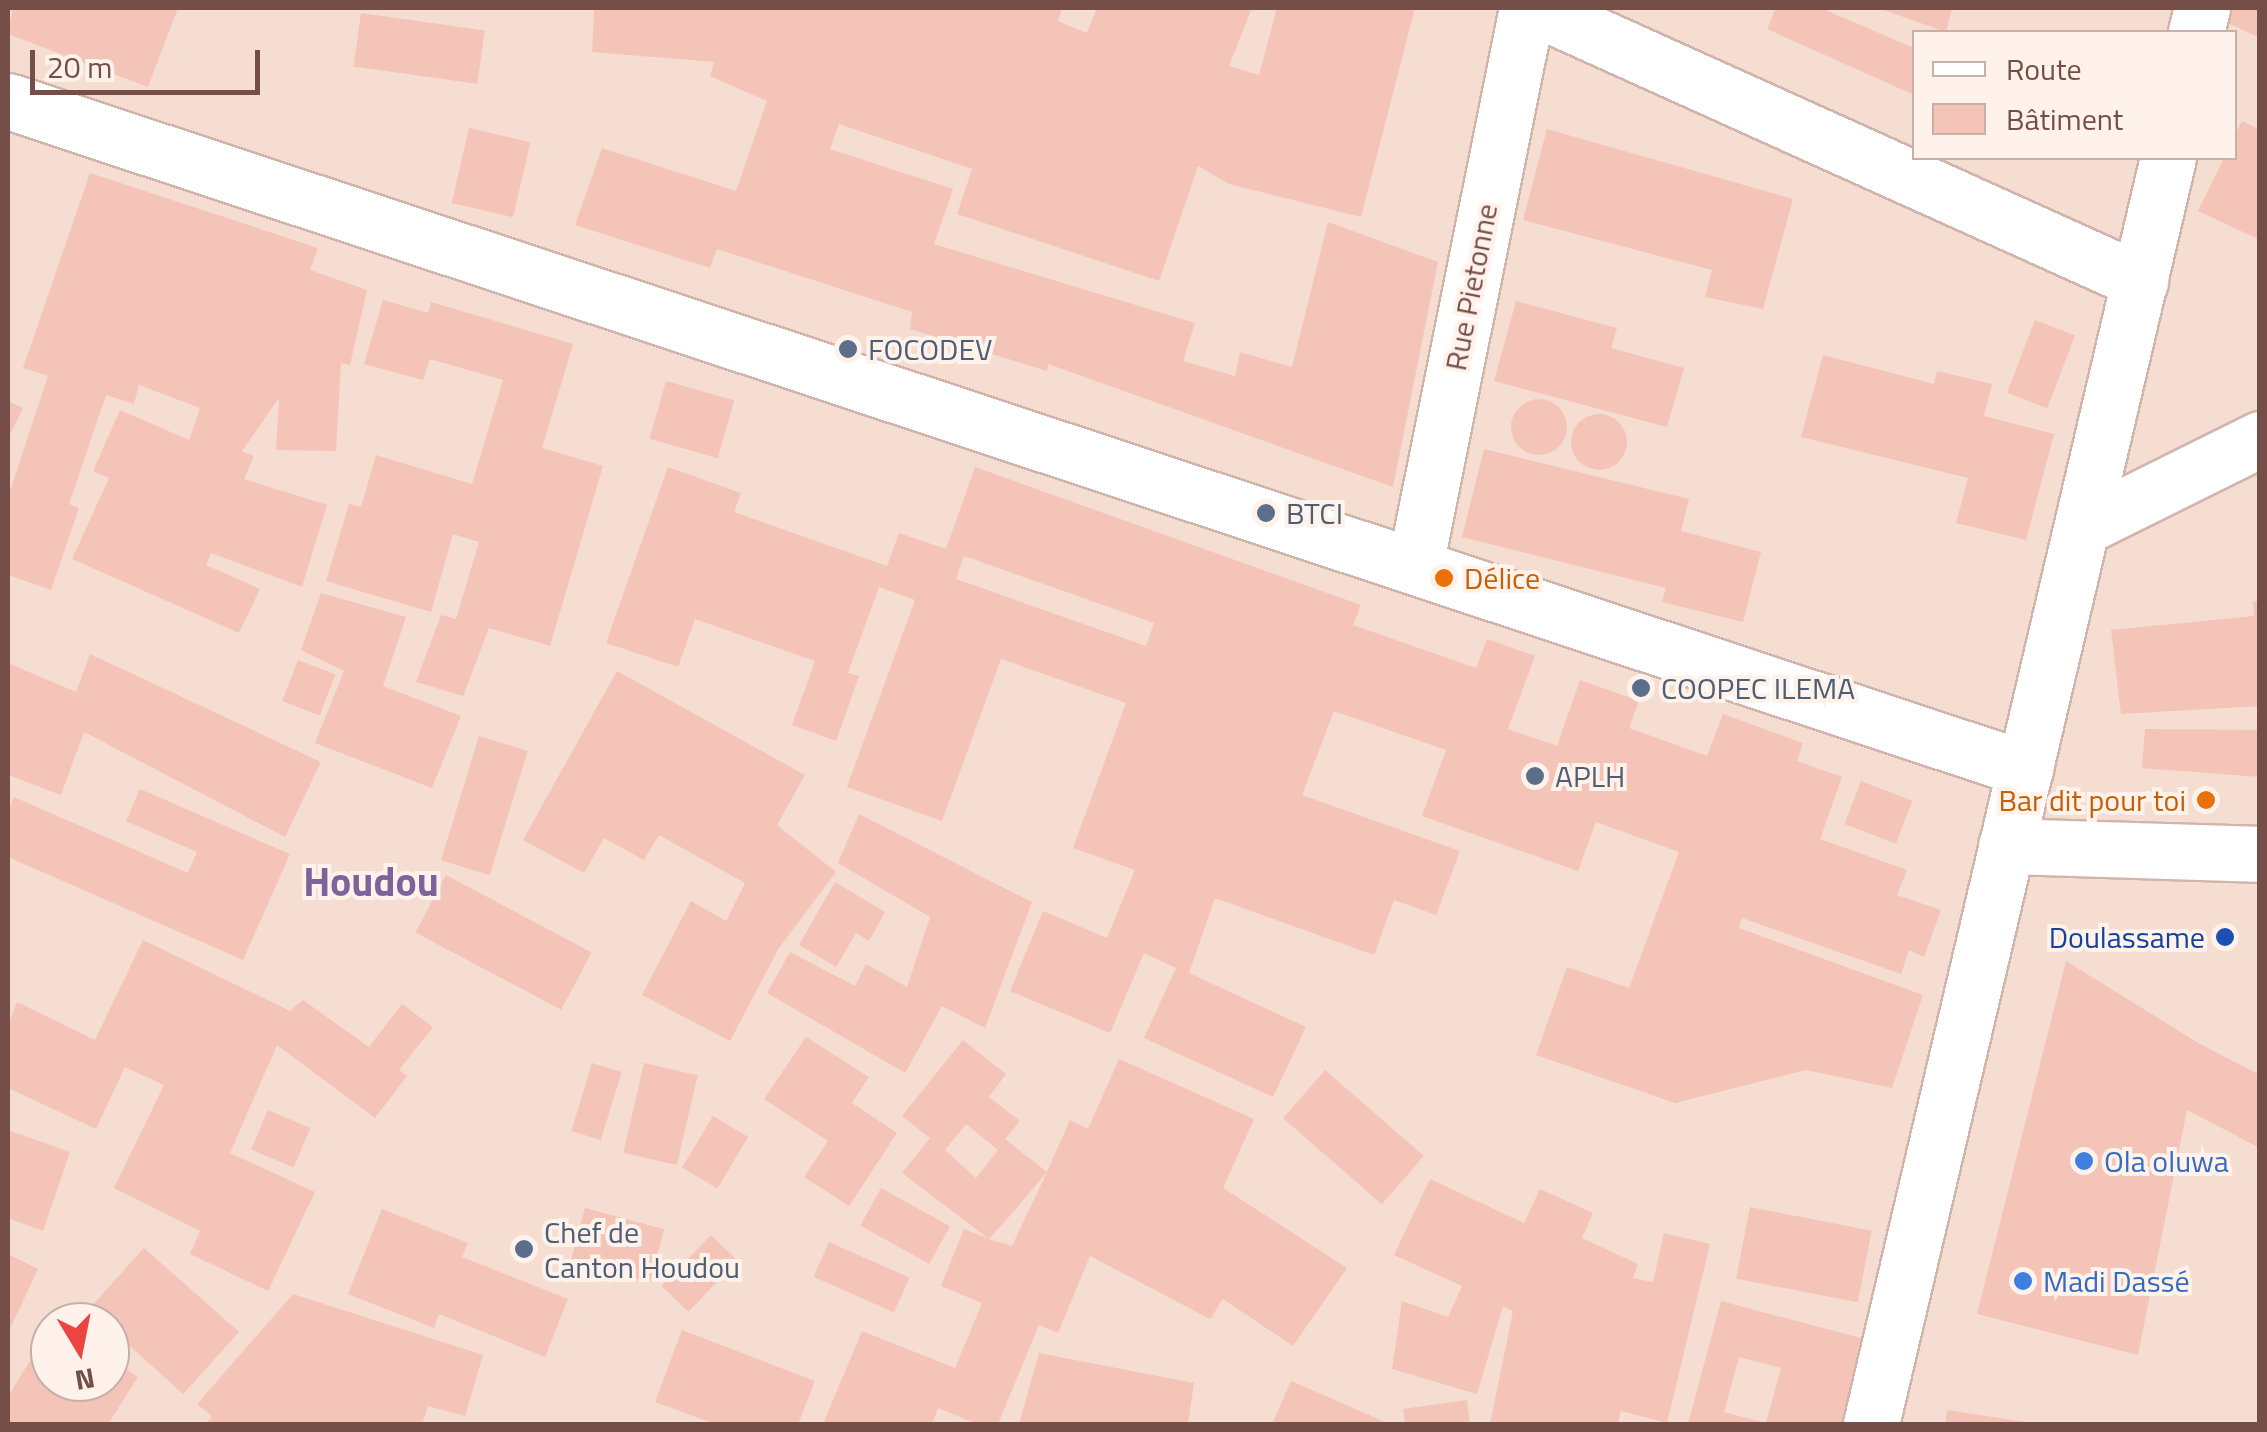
<!DOCTYPE html>
<html>
<head>
<meta charset="utf-8">
<style>
	body { margin:0 }
	#map { position:relative; width:2267px; height:1432px; overflow:hidden; background:#fdede3; font-family:"Titillium Web",sans-serif }
	div>[style] { position:absolute }
	.residential>* { inset:0; background:#f5ddd1 }
	.building>* { inset:0; background:#f4c4b9; transform-origin:0 0 }
	.round { border-radius:50% }
	.roads { filter:drop-shadow(2px 0 #d1b4ac) drop-shadow(-2px 0 #d1b4ac) drop-shadow(0 2px #d1b4ac) drop-shadow(0 -2px #d1b4ac) }
	.street>* { height:55px; margin:-27.5px; padding:0 27.5px; transform-origin:27.5px; border-radius:27.5px; background:#fff }
	.dots>* { width:28px; height:28px; translate:-50% -50%; box-sizing:border-box; border:5px solid #fff2ea; border-radius:50% }
	span { translate:-50% -50%; white-space:nowrap; text-align:center; line-height:1.15; -webkit-text-stroke:8px #fff2ea; paint-order:stroke }
	.street-label { font-size:30px; color:#764e48 }
	.service-label { font-size:30px; color:#4e5e75 }
	.left { translate:0 -50%; text-align:left }
	.food-label { font-size:30px; color:#c56008 }
	.right { translate:-100% -50%; text-align:right }
	.transit-label { font-size:30px; color:#164399 }
	.shop-label { font-size:30px; color:#366cbe }
	.district-label { font-size:40px; color:#7c639a; font-weight:700 }
	.frame { position:absolute; inset:0; border:10px solid #764e48; pointer-events:none }
	.legend { position:absolute; left:1912px; top:30px; width:325px; height:130px; box-sizing:border-box; background:#fff2ea; border:2px solid #c8b0a9; margin:0; padding:12px 18px; list-style:none; font-size:30px; color:#764e48 }
	.legend li { display:flex; align-items:center; gap:20px; height:50px }
	.legend b { width:50px; border:2px solid #c8b0a9 }
	.north { position:absolute; left:30px; top:1302px; width:100px; height:100px; box-sizing:border-box; background:#fff2ea; border:2px solid #c8b0a9; border-radius:50%; rotate:170deg; font-size:28px; font-weight:700; line-height:40px; text-align:center; color:#764e48 }
	.north::after { content:''; display:block; margin:auto; width:35px; height:45px; background:#ec4442; clip-path:polygon(50% 0,100% 100%,50% 72%,0 100%) }
	.scale { position:absolute; left:30px; top:50px; width:230px; height:45px; box-sizing:border-box; border:5px solid #764e48; border-top:0; padding-left:12px; font-size:30px; line-height:35px; white-space:nowrap; color:#764e48; -webkit-text-stroke:8px #fff2ea; paint-order:stroke }
</style>
</head>
<body>
<div id="map">
	<div class="residential">
		<div style="clip-path:polygon(evenodd,8px 8px,2259px 8px,2259px 1424px,8px 1424px,8px 8px,1914px 32px,2234px 32px,2234px 158px,1914px 158px,1914px 32px,8px 8px,50px 1322px,110px 1322px,110px 1382px,50px 1382px,50px 1322px)"></div>
	</div>
	<div class="building">
		<div style="clip-path:polygon(13px 8px,178px 8px,148px 87px,8px 34px)"></div>
		<div style="clip-path:polygon(594px 8px,1062px 8px,1058px 21px,1087px 33px,1097px 8px,1252px 8px,1229px 66px,1259px 75px,1277px 8px,1415px 8px,1361px 217px,1229px 184px,1198px 166px,1159px 281px,957px 214px,972px 169px,839px 124px,830px 149px,953px 189px,934px 244px,1195px 323px,1183px 361px,1235px 376px,1240px 352px,1292px 367px,1328px 222px,1438px 262px,1393px 487px,1048px 364px,1047px 371px,910px 329px,912px 312px,717px 249px,710px 268px,575px 225px,602px 148px,736px 191px,767px 101px,710px 76px,714px 62px,592px 52px)"></div>
		<div style="clip-path:polygon(1776px 8px,1821px 8px,1914px 48px,1914px 95px,1767px 29px)"></div>
		<div style="clip-path:polygon(1878px 8px,1952px 8px,1946px 32px)"></div>
		<div style="clip-path:polygon(2234px 8px,2260px 8px,2260px 38px,2226px 22px)"></div>
		<div style="left:361px;top:13px;width:125px;height:54px;rotate:8deg"></div>
		<div style="clip-path:polygon(2242px 121px,2260px 130px,2260px 240px,2198px 211px,2224px 158px,2234px 158px,2234px 137px)"></div>
		<div style="left:469px;top:128px;width:63px;height:77px;rotate:13deg"></div>
		<div style="clip-path:polygon(1547px 129px,1793px 199px,1763px 309px,1705px 297px,1712px 270px,1523px 220px)"></div>
		<div style="clip-path:polygon(90px 173px,318px 248px,310px 270px,367px 290px,350px 365px,341px 363px,336px 451px,276px 450px,279px 398px,242px 451px,254px 456px,244px 479px,327px 505px,302px 587px,211px 553px,206px 565px,260px 589px,239px 633px,72px 559px,109px 478px,93px 471px,120px 410px,189px 440px,193px 429px,200px 408px,139px 385px,134px 404px,106px 395px,69px 504px,79px 508px,51px 590px,8px 575px,8px 497px,48px 376px,23px 368px)"></div>
		<div style="clip-path:polygon(383px 300px,428px 313px,431px 302px,573px 344px,542px 448px,603px 466px,550px 646px,489px 628px,463px 696px,416px 682px,441px 615px,456px 619px,479px 542px,453px 534px,431px 612px,326px 581px,349px 504px,361px 507px,376px 455px,472px 484px,503px 380px,430px 359px,423px 380px,364px 364px)"></div>
		<div style="clip-path:polygon(1516px 301px,1617px 328px,1611px 348px,1684px 368px,1667px 427px,1494px 381px)"></div>
		<div style="left:2035px;top:320px;width:43px;height:78px;rotate:21deg"></div>
		<div style="clip-path:polygon(1823px 355px,1934px 384px,1937px 371px,1992px 384px,1984px 416px,2054px 434px,2026px 540px,1956px 523px,1968px 478px,1801px 437px)"></div>
		<div style="left:666px;top:381px;width:71px;height:60px;rotate:16deg"></div>
		<div class="round" style="left:1511px;top:399px;width:56px;height:56px"></div>
		<div style="clip-path:polygon(8px 401px,23px 408px,8px 439px)"></div>
		<div class="round" style="left:1571px;top:414px;width:56px;height:56px"></div>
		<div style="clip-path:polygon(1484px 449px,1689px 499px,1681px 531px,1761px 552px,1743px 622px,1662px 602px,1666px 588px,1462px 537px)"></div>
		<div style="clip-path:polygon(evenodd,668px 467px,741px 493px,734px 512px,887px 566px,899px 533px,946px 549px,975px 467px,1361px 605px,1353px 625px,1476px 668px,1487px 639px,1535px 656px,1508px 729px,1557px 746px,1580px 680px,1639px 701px,1629px 728px,1707px 756px,1723px 714px,1803px 743px,1797px 761px,1842px 777px,1820px 839px,1907px 870px,1897px 895px,1941px 910px,1924px 957px,1909px 950px,1901px 974px,1742px 918px,1739px 928px,1923px 995px,1892px 1088px,1806px 1070px,1675px 1103px,1536px 1055px,1567px 967px,1629px 988px,1679px 852px,1596px 822px,1578px 871px,1422px 816px,1446px 750px,1334px 711px,1302px 795px,1460px 851px,1436px 915px,1394px 900px,1374px 955px,1215px 898px,1189px 973px,1306px 1027px,1273px 1097px,1144px 1038px,1176px 968px,1144px 953px,1110px 1033px,1010px 991px,1043px 911px,1107px 938px,1135px 870px,1073px 848px,1126px 703px,1001px 659px,942px 821px,847px 787px,915px 600px,879px 587px,848px 673px,859px 676px,836px 741px,792px 725px,815px 661px,695px 619px,678px 667px,606px 643px,668px 467px,964px 556px,1154px 623px,1146px 646px,956px 579px,964px 556px)"></div>
		<div style="clip-path:polygon(321px 593px,406px 617px,383px 686px,461px 716px,432px 788px,315px 743px,344px 671px,301px 650px)"></div>
		<div style="clip-path:polygon(2260px 601px,2260px 706px,2121px 714px,2111px 630px,2254px 616px,2253px 602px)"></div>
		<div style="clip-path:polygon(90px 654px,321px 762px,285px 837px,84px 732px,61px 795px,8px 775px,8px 663px,76px 692px)"></div>
		<div style="left:298px;top:660px;width:40px;height:44px;rotate:21deg"></div>
		<div style="clip-path:polygon(617px 671px,805px 775px,777px 825px,836px 872px,779px 948px,730px 1041px,642px 995px,691px 901px,726px 921px,745px 883px,659px 835px,644px 860px,604px 838px,584px 873px,523px 840px)"></div>
		<div style="clip-path:polygon(2145px 729px,2260px 730px,2260px 777px,2142px 768px)"></div>
		<div style="left:479px;top:736px;width:51px;height:130px;rotate:17deg"></div>
		<div style="left:1861px;top:781px;width:55px;height:46px;rotate:21deg"></div>
		<div style="clip-path:polygon(140px 789px,290px 854px,243px 960px,8px 857px,8px 812px,14px 797px,188px 873px,197px 852px,126px 821px)"></div>
		<div style="clip-path:polygon(859px 814px,1032px 902px,985px 1028px,942px 1006px,905px 1073px,767px 993px,790px 952px,855px 986px,866px 964px,907px 987px,930px 917px,838px 863px)"></div>
		<div style="left:446px;top:875px;width:165px;height:65px;rotate:28deg"></div>
		<div style="clip-path:polygon(835px 882px,885px 912px,869px 941px,856px 933px,836px 967px,799px 945px)"></div>
		<div style="clip-path:polygon(143px 940px,290px 1011px,303px 1000px,369px 1047px,402px 1004px,433px 1027px,399px 1070px,407px 1076px,375px 1118px,277px 1045px,230px 1153px,315px 1192px,268px 1291px,190px 1254px,200px 1231px,114px 1188px,164px 1085px,125px 1067px,96px 1129px,8px 1088px,8px 1025px,17px 1002px,95px 1040px)"></div>
		<div style="clip-path:polygon(2066px 961px,2200px 1044px,2260px 1075px,2260px 1148px,2187px 1110px,2138px 1355px,1977px 1314px)"></div>
		<div style="clip-path:polygon(806px 1037px,869px 1077px,852px 1103px,897px 1133px,849px 1206px,804px 1177px,828px 1141px,764px 1099px)"></div>
		<div style="clip-path:polygon(evenodd,963px 1040px,1006px 1074px,989px 1097px,1020px 1121px,1005px 1139px,1047px 1172px,1070px 1120px,1088px 1129px,1119px 1059px,1254px 1119px,1223px 1188px,1347px 1268px,1293px 1346px,1223px 1299px,1210px 1319px,1090px 1256px,1058px 1333px,1039px 1325px,998px 1424px,977px 1424px,938px 1408px,932px 1424px,823px 1424px,862px 1331px,955px 1368px,982px 1303px,941px 1286px,964px 1229px,989px 1239px,902px 1173px,930px 1138px,902px 1116px,963px 1040px,966px 1124px,998px 1150px,976px 1178px,945px 1150px,966px 1124px,963px 1040px,1047px 1172px,1012px 1246px,989px 1239px,1015px 1210px,1047px 1172px)"></div>
		<div style="left:592px;top:1063px;width:31px;height:71px;rotate:17deg"></div>
		<div style="left:644px;top:1063px;width:55px;height:92px;rotate:13deg"></div>
		<div style="left:1325px;top:1070px;width:131px;height:64px;rotate:41deg"></div>
		<div style="left:268px;top:1110px;width:46px;height:43px;rotate:23deg"></div>
		<div style="left:713px;top:1116px;width:41px;height:60px;rotate:31deg"></div>
		<div style="clip-path:polygon(8px 1130px,70px 1152px,43px 1231px,8px 1218px)"></div>
		<div style="clip-path:polygon(1430px 1179px,1524px 1223px,1540px 1189px,1593px 1213px,1582px 1238px,1638px 1264px,1633px 1278px,1653px 1282px,1664px 1233px,1710px 1244px,1667px 1423px,1621px 1411px,1618px 1424px,1490px 1424px,1513px 1311px,1503px 1306px,1477px 1394px,1392px 1369px,1402px 1301px,1448px 1317px,1462px 1286px,1394px 1255px)"></div>
		<div style="left:881px;top:1188px;width:79px;height:43px;rotate:29deg"></div>
		<div style="left:1750px;top:1207px;width:124px;height:73px;rotate:11deg"></div>
		<div style="left:585px;top:1208px;width:82px;height:55px;rotate:15deg"></div>
		<div style="clip-path:polygon(382px 1209px,468px 1243px,462px 1257px,568px 1299px,545px 1357px,439px 1314px,434px 1328px,348px 1294px)"></div>
		<div style="left:711px;top:1235px;width:37px;height:71px;rotate:44deg"></div>
		<div style="left:829px;top:1242px;width:88px;height:38px;rotate:24deg"></div>
		<div style="clip-path:polygon(144px 1248px,239px 1332px,183px 1394px,110px 1328px,110px 1322px,89px 1309px)"></div>
		<div style="clip-path:polygon(8px 1254px,38px 1269px,8px 1333px)"></div>
		<div style="clip-path:polygon(293px 1294px,483px 1355px,465px 1416px,428px 1406px,422px 1424px,206px 1424px,212px 1416px,197px 1404px)"></div>
		<div style="clip-path:polygon(evenodd,1721px 1301px,1872px 1341px,1850px 1424px,1688px 1424px,1721px 1301px,1739px 1357px,1781px 1368px,1766px 1423px,1724px 1412px,1739px 1357px)"></div>
		<div style="clip-path:polygon(50px 1329px,50px 1382px,110px 1382px,110px 1359px,138px 1377px,108px 1424px,8px 1424px,8px 1396px)"></div>
		<div style="clip-path:polygon(682px 1330px,815px 1381px,798px 1424px,715px 1424px,655px 1402px)"></div>
		<div style="clip-path:polygon(1039px 1353px,1194px 1383px,1188px 1424px,1019px 1424px)"></div>
		<div style="clip-path:polygon(1291px 1381px,1390px 1424px,1272px 1424px)"></div>
		<div style="clip-path:polygon(1467px 1400px,1470px 1424px,1405px 1424px,1403px 1409px)"></div>
		<div style="clip-path:polygon(1947px 1410px,2026px 1422px,2025px 1424px,1945px 1424px)"></div>
	</div>
	<div class="roads">
		<div class="street">
			<div style="left:1535px;top:8px;width:664px;rotate:24.29deg"></div>
			<div style="left:2196px;top:32px;width:25px;rotate:-76deg"></div>
			<div style="left:8px;top:101px;width:2125px;rotate:18.32deg"></div>
			<div style="left:2083px;top:527px;width:198px;rotate:-26.4deg"></div>
			<div style="left:1415px;top:566px;width:569px;rotate:-78.65deg"></div>
			<div style="left:2006px;top:846px;width:254px;rotate:1.8deg"></div>
			<div style="left:1871px;top:1424px;width:1300px;rotate:-76.8deg"></div>
		</div>
	</div>
	<div class="dots">
		<div style="left:848px;top:349px;background:#5c6f8a"></div>
		<div style="left:1266px;top:513px;background:#5c6f8a"></div>
		<div style="left:1444px;top:578px;background:#e8710a"></div>
		<div style="left:1641px;top:688px;background:#5c6f8a"></div>
		<div style="left:1535px;top:776px;background:#5c6f8a"></div>
		<div style="left:2206px;top:800px;background:#e8710a"></div>
		<div style="left:2225px;top:937px;background:#1a4fb4"></div>
		<div style="left:2084px;top:1161px;background:#3f7fe0"></div>
		<div style="left:524px;top:1249px;background:#5c6f8a"></div>
		<div style="left:2023px;top:1281px;background:#3f7fe0"></div>
	</div>
	<div class="street-label">
		<span style="left:1471px;top:287px;rotate:-79deg">Rue Pietonne</span>
	</div>
	<div class="service-label">
		<span class="left" style="left:868px;top:349px">FOCODEV</span>
		<span class="left" style="left:1286px;top:513px">BTCI</span>
		<span class="left" style="left:1661px;top:688px">COOPEC ILEMA</span>
		<span class="left" style="left:1555px;top:776px">APLH</span>
		<span class="left" style="left:544px;top:1249px">Chef de<br>Canton Houdou</span>
	</div>
	<div class="food-label">
		<span class="left" style="left:1464px;top:578px">Délice</span>
		<span class="right" style="left:2186px;top:800px">Bar dit pour toi</span>
	</div>
	<div class="transit-label">
		<span class="right" style="left:2205px;top:937px">Doulassame</span>
	</div>
	<div class="shop-label">
		<span class="left" style="left:2104px;top:1161px">Ola oluwa</span>
		<span class="left" style="left:2043px;top:1281px">Madi Dassé</span>
	</div>
	<div class="district-label">
		<span style="left:371px;top:882px">Houdou</span>
	</div>
	<div class="frame"></div>
	<ul class="legend">
	<li><b style="height:12px;background:#fff"></b>Route</li>
	<li><b style="height:28px;background:#f4c4b9"></b>Bâtiment</li>
	</ul>
	<div class="north">N</div>
	<div class="scale">20 m</div>
</div>
</body>
</html>
